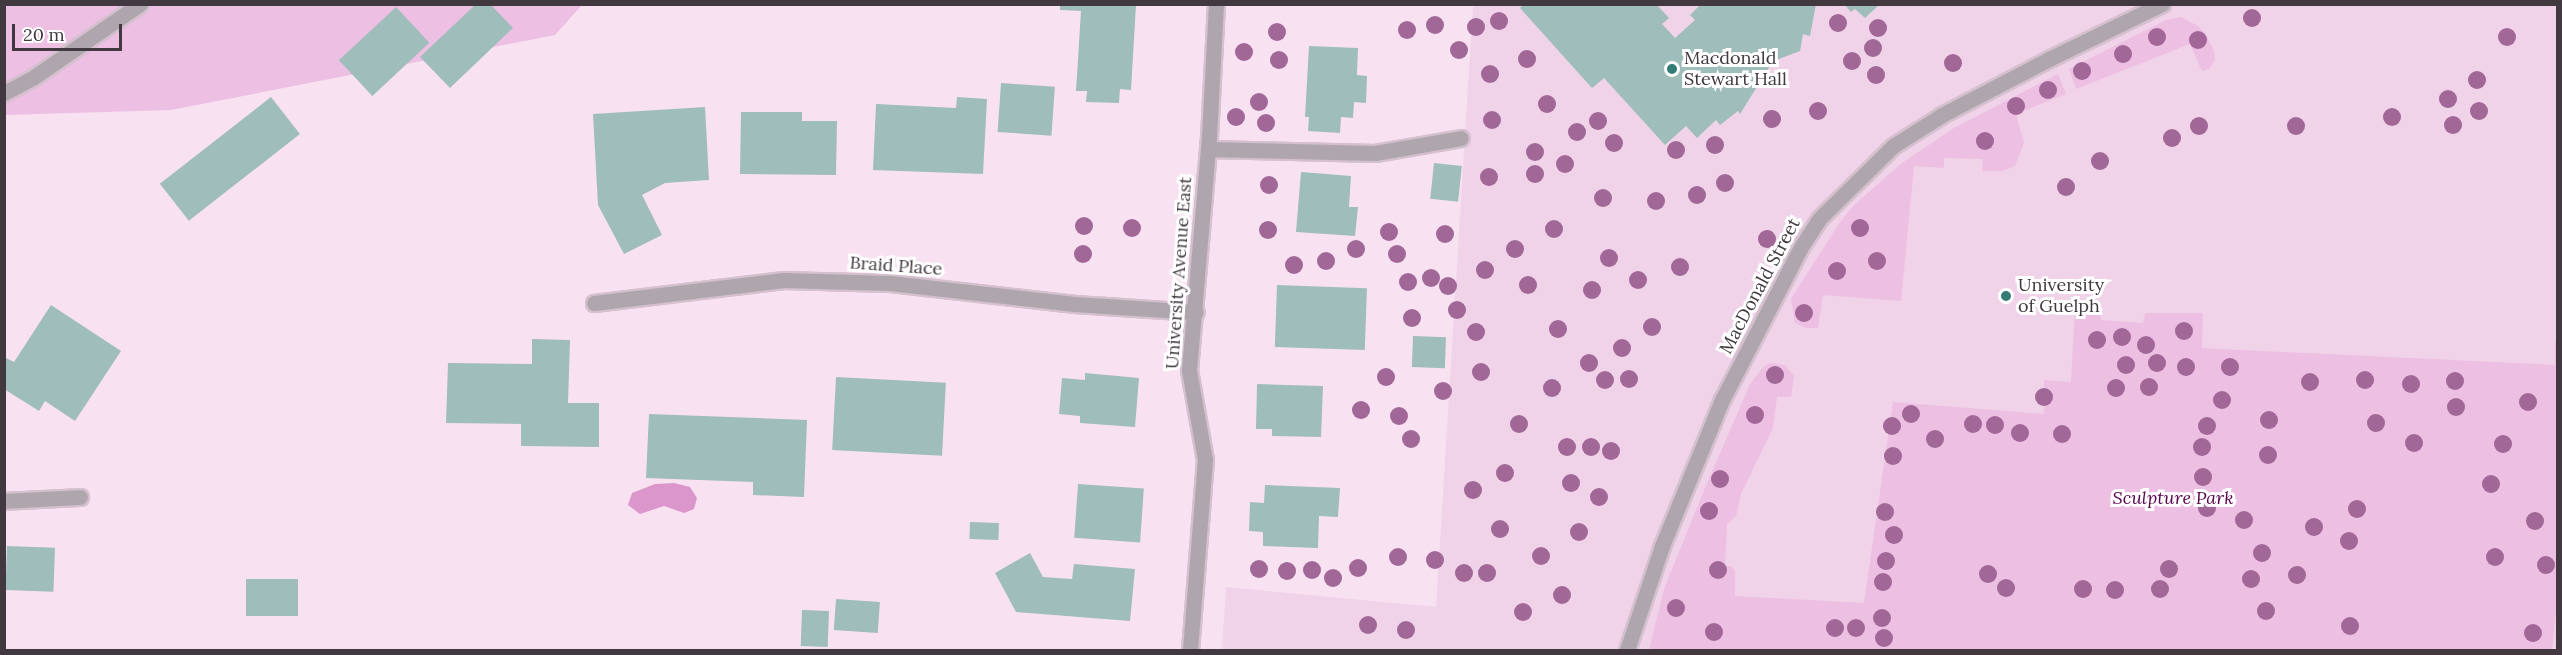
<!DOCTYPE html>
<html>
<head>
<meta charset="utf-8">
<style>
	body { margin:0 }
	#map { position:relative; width:2562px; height:655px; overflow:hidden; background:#f8e2f2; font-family:Lora,serif }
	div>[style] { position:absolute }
	.built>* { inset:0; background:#f0d3e8 }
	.green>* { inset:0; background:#edbfe2 }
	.water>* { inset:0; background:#db96cc }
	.building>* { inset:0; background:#9fbdba; transform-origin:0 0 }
	.roads { filter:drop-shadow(2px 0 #d4c0ce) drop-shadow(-2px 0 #d4c0ce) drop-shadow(0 2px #d4c0ce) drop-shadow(0 -2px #d4c0ce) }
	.service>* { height:15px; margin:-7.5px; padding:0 7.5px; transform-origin:7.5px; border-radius:7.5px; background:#afa6ad }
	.minor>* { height:15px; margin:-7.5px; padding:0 7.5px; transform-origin:7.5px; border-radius:7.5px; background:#afa6ad }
	.trees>* { width:18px; height:18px; margin:-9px; border-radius:50%; background:#a06797 }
	.dots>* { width:16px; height:16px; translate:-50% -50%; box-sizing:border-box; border:3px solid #fff; border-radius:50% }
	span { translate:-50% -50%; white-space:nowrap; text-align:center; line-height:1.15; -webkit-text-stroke:6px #fff; paint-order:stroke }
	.poi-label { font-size:18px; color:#423940 }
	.left { translate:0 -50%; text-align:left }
	.street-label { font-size:18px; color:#423940 }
	.park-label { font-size:18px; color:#58034d; font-style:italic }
	.frame { position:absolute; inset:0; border:6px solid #423940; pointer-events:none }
	.scale { position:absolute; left:12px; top:24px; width:110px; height:27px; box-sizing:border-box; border:3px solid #423940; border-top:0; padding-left:8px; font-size:18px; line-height:21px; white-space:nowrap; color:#423940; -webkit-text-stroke:4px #fff; paint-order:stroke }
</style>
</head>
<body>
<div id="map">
	<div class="built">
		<div style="clip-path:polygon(1473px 5px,2557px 5px,2557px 650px,1222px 650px,1226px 587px,1436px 607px)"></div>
	</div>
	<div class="green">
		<div style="clip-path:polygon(4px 5px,582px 5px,555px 35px,171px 110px,5px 115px)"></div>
		<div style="clip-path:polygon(2181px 17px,2198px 26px,2205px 33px,2214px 51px,2215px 60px,2209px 69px,2202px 71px,2190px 44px,2076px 89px,2069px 69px,2166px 20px)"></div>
		<div style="clip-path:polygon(2058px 74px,2066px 94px,2016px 114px,2024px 143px,2015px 166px,2002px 171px,1982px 171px,1983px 159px,1944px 158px,1944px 168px,1914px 166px,1901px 301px,1823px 295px,1818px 328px,1806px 328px,1795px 323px,1791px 299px,1838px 225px,1854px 205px,1902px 163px,1954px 128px)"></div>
		<div style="clip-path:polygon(2075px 307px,2100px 310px,2101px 320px,2143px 323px,2145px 313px,2203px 313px,2202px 348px,2555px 365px,2555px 342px,2557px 342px,2558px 591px,2552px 650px,1649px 650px,1664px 589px,1705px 488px,1750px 384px,1763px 367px,1770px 363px,1785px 365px,1794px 376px,1791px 397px,1777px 397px,1773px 428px,1741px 494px,1736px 516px,1727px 524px,1725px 566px,1731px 566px,1735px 571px,1735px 596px,1864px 603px,1893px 402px,2044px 414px,2044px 380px,2071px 382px)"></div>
	</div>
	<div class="water">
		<div style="clip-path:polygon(674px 483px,690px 487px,697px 498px,694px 509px,684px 513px,664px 506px,640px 514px,628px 505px,632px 493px,655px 484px)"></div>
	</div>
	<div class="building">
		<div style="clip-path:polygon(476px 4px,490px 4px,513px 28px,450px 88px,420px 57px)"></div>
		<div style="clip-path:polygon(1524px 4px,1656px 4px,1669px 18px,1662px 24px,1675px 38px,1695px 20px,1690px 15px,1701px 4px,1816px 4px,1810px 36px,1803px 34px,1800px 51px,1773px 61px,1740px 114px,1738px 111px,1720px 125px,1716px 120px,1697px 138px,1686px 126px,1665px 145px,1604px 78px,1592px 88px,1520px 8px)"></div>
		<div style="clip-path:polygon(1844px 4px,1880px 4px,1865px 18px,1855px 9px,1851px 12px)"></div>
		<div style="clip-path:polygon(1060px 5px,1136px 5px,1131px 90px,1120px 89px,1119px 103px,1086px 102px,1087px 91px,1076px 91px,1081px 11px,1060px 10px)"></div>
		<div style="left:396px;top:7px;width:49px;height:78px;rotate:47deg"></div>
		<div style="clip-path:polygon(1309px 46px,1358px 48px,1357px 75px,1367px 76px,1366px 103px,1354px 102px,1353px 118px,1341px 117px,1340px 133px,1308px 131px,1309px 117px,1305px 117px)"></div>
		<div style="left:1001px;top:83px;width:54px;height:49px;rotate:4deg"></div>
		<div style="left:271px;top:97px;width:47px;height:141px;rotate:52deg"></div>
		<div style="clip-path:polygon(957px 97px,987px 99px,983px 174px,873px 170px,876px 104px,956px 108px)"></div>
		<div style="clip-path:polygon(705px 107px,709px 180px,665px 183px,642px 195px,662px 235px,624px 254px,598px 205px,593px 114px)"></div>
		<div style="clip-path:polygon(741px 112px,802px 112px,802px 121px,837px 121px,836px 175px,740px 174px)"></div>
		<div style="left:1434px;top:163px;width:28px;height:36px;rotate:6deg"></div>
		<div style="clip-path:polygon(1301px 172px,1351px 176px,1349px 207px,1358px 207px,1355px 236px,1296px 232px)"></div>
		<div style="left:1277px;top:285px;width:90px;height:62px;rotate:2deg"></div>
		<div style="clip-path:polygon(51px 305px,121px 351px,75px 421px,45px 401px,39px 411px,4px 389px,4px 357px,14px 362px)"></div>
		<div style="left:1413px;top:336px;width:33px;height:31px;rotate:2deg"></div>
		<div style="clip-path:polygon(532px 339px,570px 340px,568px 403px,599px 403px,599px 447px,521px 446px,521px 424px,446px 423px,448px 363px,532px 364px)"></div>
		<div style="clip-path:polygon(1085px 373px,1139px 378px,1135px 427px,1080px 423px,1080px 416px,1059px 414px,1062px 378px,1085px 380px)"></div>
		<div style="left:836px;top:377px;width:110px;height:73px;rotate:3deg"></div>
		<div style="clip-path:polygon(1257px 384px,1323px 386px,1321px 437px,1272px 436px,1272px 429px,1256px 429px)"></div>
		<div style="clip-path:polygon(649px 414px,807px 420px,804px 497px,753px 495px,753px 482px,646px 478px)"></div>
		<div style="left:1078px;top:484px;width:66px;height:54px;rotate:4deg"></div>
		<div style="clip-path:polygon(1265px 485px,1340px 488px,1338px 517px,1319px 516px,1318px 548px,1263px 546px,1263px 532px,1249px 531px,1250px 502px,1264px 503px)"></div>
		<div style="left:970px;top:522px;width:29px;height:17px;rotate:2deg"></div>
		<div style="left:7px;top:546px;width:48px;height:44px;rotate:2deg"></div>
		<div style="clip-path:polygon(1030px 553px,1043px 577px,1072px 579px,1074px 564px,1135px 569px,1130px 621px,1016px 612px,995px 573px)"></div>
		<div style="left:246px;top:579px;width:52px;height:37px"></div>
		<div style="left:836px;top:599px;width:44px;height:31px;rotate:4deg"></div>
		<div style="left:802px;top:610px;width:27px;height:36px;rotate:2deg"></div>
	</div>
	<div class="roads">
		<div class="service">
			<div style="left:1208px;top:149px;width:167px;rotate:1.4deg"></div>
			<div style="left:1375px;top:153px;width:87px;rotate:-9.9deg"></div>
		</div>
		<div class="minor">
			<div style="left:4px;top:93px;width:34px;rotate:-28deg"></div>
			<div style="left:34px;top:77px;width:129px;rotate:-34.6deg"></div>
			<div style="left:594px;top:303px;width:191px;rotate:-6.9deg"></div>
			<div style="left:784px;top:280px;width:106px;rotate:1.6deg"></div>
			<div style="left:890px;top:283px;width:186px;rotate:6.5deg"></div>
			<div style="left:1075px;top:304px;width:121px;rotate:3.8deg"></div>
			<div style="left:4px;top:501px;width:76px;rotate:-3deg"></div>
			<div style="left:1190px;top:650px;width:191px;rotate:-85.5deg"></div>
			<div style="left:1205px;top:460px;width:91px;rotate:-100.1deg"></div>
			<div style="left:1189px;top:370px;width:234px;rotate:-85.1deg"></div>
			<div style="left:1209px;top:137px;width:133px;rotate:-87deg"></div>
			<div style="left:1627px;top:650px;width:110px;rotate:-71.4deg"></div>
			<div style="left:1662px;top:546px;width:158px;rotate:-67.7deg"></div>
			<div style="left:1722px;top:400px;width:172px;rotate:-62.7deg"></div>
			<div style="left:1801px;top:247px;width:33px;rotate:-57deg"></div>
			<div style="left:1819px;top:219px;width:104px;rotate:-44.6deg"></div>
			<div style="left:1893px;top:146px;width:58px;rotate:-32.3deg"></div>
			<div style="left:1942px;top:115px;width:121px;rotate:-27.6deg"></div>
			<div style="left:2049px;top:59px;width:126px;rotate:-26deg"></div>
		</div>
	</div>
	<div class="trees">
		<div style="left:2252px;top:18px"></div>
		<div style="left:1499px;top:21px"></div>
		<div style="left:1838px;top:23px"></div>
		<div style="left:1435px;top:25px"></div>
		<div style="left:1476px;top:27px"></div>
		<div style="left:1878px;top:28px"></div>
		<div style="left:1407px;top:30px"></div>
		<div style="left:1277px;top:32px"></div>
		<div style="left:2157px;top:37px"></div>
		<div style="left:2507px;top:37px"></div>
		<div style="left:2198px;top:40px"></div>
		<div style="left:1873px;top:48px"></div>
		<div style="left:1459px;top:50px"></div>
		<div style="left:1244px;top:52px"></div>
		<div style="left:2123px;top:54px"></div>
		<div style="left:1527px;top:59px"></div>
		<div style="left:1279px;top:60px"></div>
		<div style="left:1852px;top:61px"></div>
		<div style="left:1953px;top:63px"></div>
		<div style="left:2082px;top:71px"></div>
		<div style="left:1490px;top:74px"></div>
		<div style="left:1876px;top:75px"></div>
		<div style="left:2477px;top:80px"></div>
		<div style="left:2048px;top:90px"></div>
		<div style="left:2448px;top:99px"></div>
		<div style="left:1259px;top:102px"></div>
		<div style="left:1547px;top:104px"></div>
		<div style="left:2016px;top:106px"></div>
		<div style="left:1818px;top:111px"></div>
		<div style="left:2479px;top:111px"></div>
		<div style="left:1236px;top:117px"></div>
		<div style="left:2392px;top:117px"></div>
		<div style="left:1772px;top:119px"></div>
		<div style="left:1492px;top:120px"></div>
		<div style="left:1598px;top:121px"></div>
		<div style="left:1266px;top:123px"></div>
		<div style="left:2453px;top:125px"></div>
		<div style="left:2199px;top:126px"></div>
		<div style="left:2296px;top:126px"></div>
		<div style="left:1577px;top:132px"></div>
		<div style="left:2172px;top:138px"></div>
		<div style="left:1985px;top:141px"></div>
		<div style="left:1614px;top:143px"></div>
		<div style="left:1715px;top:145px"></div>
		<div style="left:1676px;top:150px"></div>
		<div style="left:1535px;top:152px"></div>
		<div style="left:2100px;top:161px"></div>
		<div style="left:1565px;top:164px"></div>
		<div style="left:1535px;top:174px"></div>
		<div style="left:1489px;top:177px"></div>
		<div style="left:1725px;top:183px"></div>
		<div style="left:1269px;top:185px"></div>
		<div style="left:2066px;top:187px"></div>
		<div style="left:1697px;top:195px"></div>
		<div style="left:1603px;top:198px"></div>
		<div style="left:1656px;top:201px"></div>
		<div style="left:1084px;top:226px"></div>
		<div style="left:1132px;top:228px"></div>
		<div style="left:1860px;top:228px"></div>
		<div style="left:1554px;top:229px"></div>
		<div style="left:1268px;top:230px"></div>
		<div style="left:1389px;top:232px"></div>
		<div style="left:1445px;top:234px"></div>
		<div style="left:1767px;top:239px"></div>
		<div style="left:1356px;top:249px"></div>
		<div style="left:1515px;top:249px"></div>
		<div style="left:1083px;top:254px"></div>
		<div style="left:1397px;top:254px"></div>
		<div style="left:1609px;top:258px"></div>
		<div style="left:1326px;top:261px"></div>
		<div style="left:1877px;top:261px"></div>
		<div style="left:1294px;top:265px"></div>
		<div style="left:1680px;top:267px"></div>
		<div style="left:1485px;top:270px"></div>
		<div style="left:1837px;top:271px"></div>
		<div style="left:1431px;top:278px"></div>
		<div style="left:1638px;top:280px"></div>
		<div style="left:1408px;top:282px"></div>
		<div style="left:1528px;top:285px"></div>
		<div style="left:1448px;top:286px"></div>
		<div style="left:1592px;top:290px"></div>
		<div style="left:1457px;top:310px"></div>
		<div style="left:1804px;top:313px"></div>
		<div style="left:1412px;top:318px"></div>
		<div style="left:1652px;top:327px"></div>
		<div style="left:1558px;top:329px"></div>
		<div style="left:2184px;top:331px"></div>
		<div style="left:1476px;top:332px"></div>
		<div style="left:2122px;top:337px"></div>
		<div style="left:2097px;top:340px"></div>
		<div style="left:2146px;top:345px"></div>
		<div style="left:1622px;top:348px"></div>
		<div style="left:1589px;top:363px"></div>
		<div style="left:2157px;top:363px"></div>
		<div style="left:2126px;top:365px"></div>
		<div style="left:2186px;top:367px"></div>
		<div style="left:2230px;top:367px"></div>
		<div style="left:1481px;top:372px"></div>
		<div style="left:1775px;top:375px"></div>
		<div style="left:1386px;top:377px"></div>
		<div style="left:1629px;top:379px"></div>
		<div style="left:1605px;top:380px"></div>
		<div style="left:2365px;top:380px"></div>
		<div style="left:2455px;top:381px"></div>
		<div style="left:2310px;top:382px"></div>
		<div style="left:2411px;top:384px"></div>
		<div style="left:2149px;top:387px"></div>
		<div style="left:1552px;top:388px"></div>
		<div style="left:2116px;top:388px"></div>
		<div style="left:1443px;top:391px"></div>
		<div style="left:2044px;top:397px"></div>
		<div style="left:2222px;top:400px"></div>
		<div style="left:2528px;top:402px"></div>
		<div style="left:2456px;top:407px"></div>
		<div style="left:1361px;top:410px"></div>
		<div style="left:1911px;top:414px"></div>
		<div style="left:1755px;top:415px"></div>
		<div style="left:1399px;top:416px"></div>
		<div style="left:2269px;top:420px"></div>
		<div style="left:2376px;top:423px"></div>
		<div style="left:1519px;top:424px"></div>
		<div style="left:1973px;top:424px"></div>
		<div style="left:1995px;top:425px"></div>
		<div style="left:1892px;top:426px"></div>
		<div style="left:2207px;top:426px"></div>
		<div style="left:2020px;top:433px"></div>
		<div style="left:2062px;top:434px"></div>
		<div style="left:1411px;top:439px"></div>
		<div style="left:1935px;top:439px"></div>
		<div style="left:2414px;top:443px"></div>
		<div style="left:2503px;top:444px"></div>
		<div style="left:1567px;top:447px"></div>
		<div style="left:1591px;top:447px"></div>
		<div style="left:2202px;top:447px"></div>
		<div style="left:1611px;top:451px"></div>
		<div style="left:2268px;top:455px"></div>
		<div style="left:1893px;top:456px"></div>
		<div style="left:1505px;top:473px"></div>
		<div style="left:2203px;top:477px"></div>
		<div style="left:1720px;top:479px"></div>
		<div style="left:1571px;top:483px"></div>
		<div style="left:2491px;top:484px"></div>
		<div style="left:1473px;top:490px"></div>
		<div style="left:1599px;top:497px"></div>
		<div style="left:2207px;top:508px"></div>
		<div style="left:2357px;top:509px"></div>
		<div style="left:1709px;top:511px"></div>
		<div style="left:1885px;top:512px"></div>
		<div style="left:2244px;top:520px"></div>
		<div style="left:2535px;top:521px"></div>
		<div style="left:2314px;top:527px"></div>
		<div style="left:1500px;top:529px"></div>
		<div style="left:1579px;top:532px"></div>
		<div style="left:1894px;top:535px"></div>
		<div style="left:2349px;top:541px"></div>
		<div style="left:2262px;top:553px"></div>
		<div style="left:1541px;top:556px"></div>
		<div style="left:1398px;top:557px"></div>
		<div style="left:2495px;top:557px"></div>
		<div style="left:1435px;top:560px"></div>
		<div style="left:1886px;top:561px"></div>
		<div style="left:2546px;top:565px"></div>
		<div style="left:1358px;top:568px"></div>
		<div style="left:1259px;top:569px"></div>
		<div style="left:2169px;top:569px"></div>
		<div style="left:1312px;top:570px"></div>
		<div style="left:1718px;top:570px"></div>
		<div style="left:1287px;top:571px"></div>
		<div style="left:1464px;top:573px"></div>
		<div style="left:1487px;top:573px"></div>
		<div style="left:1988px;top:574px"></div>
		<div style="left:2297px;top:575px"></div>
		<div style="left:1333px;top:578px"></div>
		<div style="left:2251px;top:579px"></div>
		<div style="left:1883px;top:582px"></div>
		<div style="left:2006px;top:588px"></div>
		<div style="left:2083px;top:589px"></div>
		<div style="left:2160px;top:589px"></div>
		<div style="left:2115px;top:590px"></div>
		<div style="left:1562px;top:595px"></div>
		<div style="left:1676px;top:608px"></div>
		<div style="left:2266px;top:611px"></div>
		<div style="left:1523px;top:612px"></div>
		<div style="left:1882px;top:618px"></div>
		<div style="left:1368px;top:625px"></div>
		<div style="left:2350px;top:626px"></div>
		<div style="left:1835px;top:628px"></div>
		<div style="left:1856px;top:628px"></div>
		<div style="left:1406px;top:630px"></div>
		<div style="left:1714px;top:632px"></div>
		<div style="left:2533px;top:633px"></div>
		<div style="left:1884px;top:638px"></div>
	</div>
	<div class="dots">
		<div style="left:1672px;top:69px;background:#337b77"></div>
		<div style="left:2006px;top:296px;background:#337b77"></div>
	</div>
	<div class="poi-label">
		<span class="left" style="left:1684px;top:69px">Macdonald<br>Stewart Hall</span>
		<span class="left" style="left:2018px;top:296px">University<br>of Guelph</span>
	</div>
	<div class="street-label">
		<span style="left:896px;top:266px;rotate:4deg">Braid Place</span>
		<span style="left:1179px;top:273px;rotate:-86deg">University Avenue East</span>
		<span style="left:1760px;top:286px;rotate:-62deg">MacDonald Street</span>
	</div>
	<div class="park-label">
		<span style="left:2173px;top:498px">Sculpture Park</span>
	</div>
	<div class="frame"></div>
	<div class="scale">20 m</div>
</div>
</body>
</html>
